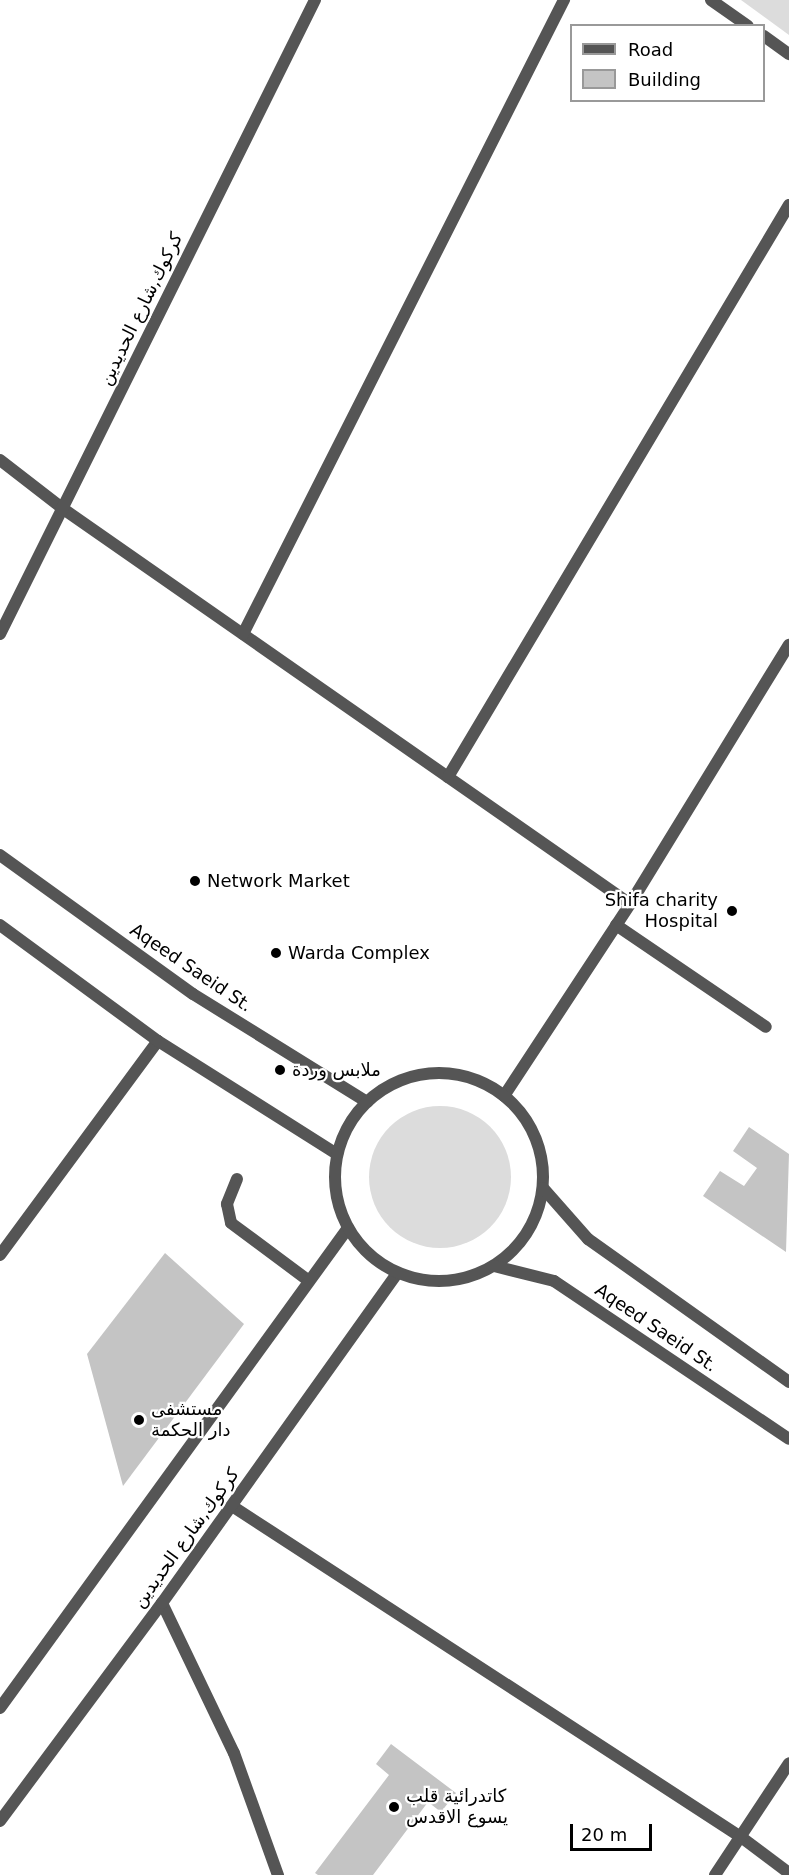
<!DOCTYPE html>
<html>
<head>
<meta charset="utf-8">
<style>
	body { margin:0 }
	#map { position:relative; width:789px; height:1875px; overflow:hidden; background:#fff; font-family:"DejaVu Sans",Cairo,sans-serif }
	div>[style] { position:absolute }
	.green>* { inset:0; background:#dcdcdc }
	.round { border-radius:50% }
	.building>* { inset:0; background:#c4c4c4 }
	.service>* { height:12px; margin:-6px; padding:0 6px; transform-origin:6px; border-radius:6px; background:#555 }
	.minor>* { height:12px; margin:-6px; padding:0 6px; transform-origin:6px; border-radius:6px; background:#555 }
	.tertiary>* { height:12px; margin:-6px; padding:0 6px; transform-origin:6px; border-radius:6px; background:#555 }
	.tertiary>.ring { margin:-6px; padding:0; box-sizing:content-box; background:none; border:12px solid #555; border-radius:50% }
	.dots>* { width:16px; height:16px; translate:-50% -50%; box-sizing:border-box; border:3px solid #fff; border-radius:50% }
	span { translate:-50% -50%; white-space:nowrap; text-align:center; line-height:1.15; -webkit-text-stroke:4.5px #fff; paint-order:stroke }
	.street-label { font-size:18px; color:#000 }
	.poi-label { font-size:18px; color:#000 }
	.left { translate:0 -50%; text-align:left }
	.right { translate:-100% -50%; text-align:right }
	.legend { position:absolute; left:570px; top:24px; width:195px; height:78px; box-sizing:border-box; background:#fff; border:2px solid #999; margin:0; padding:8px 10px; list-style:none; font-size:18px; color:#000 }
	.legend li { display:flex; align-items:center; gap:12px; height:30px }
	.legend b { width:30px; border:2px solid #999 }
	.scale { position:absolute; left:570px; top:1824px; width:82px; height:27px; box-sizing:border-box; border:3px solid #000; border-top:0; padding-left:8px; font-size:18px; line-height:21px; white-space:nowrap; color:#000; -webkit-text-stroke:4px #fff; paint-order:stroke }
</style>
</head>
<body>
<div id="map">
	<div class="green">
		<div style="clip-path:polygon(741px 0,789px 0,789px 35px)"></div>
		<div class="round" style="left:369px;top:1106px;width:142px;height:142px"></div>
	</div>
	<div class="building">
		<div style="clip-path:polygon(749px 1127px,789px 1154px,786px 1252px,703px 1196px,720px 1171px,744px 1186px,757px 1168px,733px 1151px)"></div>
		<div style="clip-path:polygon(165px 1253px,244px 1324px,123px 1486px,87px 1354px)"></div>
		<div style="clip-path:polygon(391px 1744px,456px 1793px,441px 1812px,428px 1802px,373px 1875px,318px 1875px,315px 1873px,389px 1775px,376px 1764px)"></div>
	</div>
	<div class="service">
		<div style="left:616px;top:925px;width:181px;rotate:34.2deg"></div>
		<div style="left:237px;top:1179px;width:27px;rotate:112deg"></div>
		<div style="left:227px;top:1204px;width:19px;rotate:78deg"></div>
		<div style="left:231px;top:1223px;width:97px;rotate:36.6deg"></div>
	</div>
	<div class="minor">
		<div style="left:711px;top:0;width:45px;rotate:35.1deg"></div>
		<div style="left:764px;top:36px;width:31px;rotate:36deg"></div>
		<div style="left:0;top:460px;width:78px;rotate:37.7deg"></div>
		<div style="left:62px;top:508px;width:692px;rotate:34.88deg"></div>
		<div style="left:0;top:634px;width:708px;rotate:-63.58deg"></div>
		<div style="left:243px;top:634px;width:711px;rotate:-63.15deg"></div>
		<div style="left:448px;top:777px;width:666px;rotate:-59.2deg"></div>
		<div style="left:504px;top:1096px;width:230px;rotate:-56.7deg"></div>
		<div style="left:630px;top:904px;width:304px;rotate:-58.5deg"></div>
		<div style="left:0;top:1255px;width:266px;rotate:-53.6deg"></div>
		<div style="left:232px;top:1506px;width:607px;rotate:33.04deg"></div>
		<div style="left:741px;top:1837px;width:60px;rotate:36.9deg"></div>
		<div style="left:162px;top:1603px;width:166px;rotate:64.4deg"></div>
		<div style="left:234px;top:1753px;width:130px;rotate:70.2deg"></div>
		<div style="left:0;top:1708px;width:593px;rotate:-54.06deg"></div>
		<div style="left:0;top:1821px;width:272px;rotate:-53.4deg"></div>
		<div style="left:162px;top:1603px;width:405px;rotate:-54.5deg"></div>
		<div style="left:715px;top:1875px;width:134px;rotate:-56.5deg"></div>
	</div>
	<div class="tertiary">
		<div style="left:0;top:855px;width:238px;rotate:35.8deg"></div>
		<div style="left:193px;top:994px;width:205px;rotate:31.8deg"></div>
		<div style="left:0;top:925px;width:196px;rotate:36.3deg"></div>
		<div style="left:158px;top:1041px;width:212px;rotate:32.3deg"></div>
		<div class="ring" style="left:335px;top:1073px;width:196px;height:196px"></div>
		<div style="left:543px;top:1188px;width:68px;rotate:48.6deg"></div>
		<div style="left:588px;top:1239px;width:247px;rotate:35.4deg"></div>
		<div style="left:494px;top:1266px;width:62px;rotate:14deg"></div>
		<div style="left:554px;top:1281px;width:283px;rotate:33.9deg"></div>
	</div>
	<div class="dots">
		<div style="left:195px;top:881px;background:#000"></div>
		<div style="left:732px;top:911px;background:#000"></div>
		<div style="left:276px;top:953px;background:#000"></div>
		<div style="left:280px;top:1070px;background:#000"></div>
		<div style="left:139px;top:1420px;background:#000"></div>
		<div style="left:394px;top:1807px;background:#000"></div>
	</div>
	<div class="street-label">
		<span style="left:141px;top:309px;rotate:-64deg">كركوك,شارع الحديدين</span>
		<span style="left:191px;top:968px;rotate:34deg">Aqeed Saeid St.</span>
		<span style="left:656px;top:1328px;rotate:34deg">Aqeed Saeid St.</span>
		<span style="left:186px;top:1538px;rotate:-54deg">كركوك,شارع الحديدين</span>
	</div>
	<div class="poi-label">
		<span class="left" style="left:207px;top:881px">Network Market</span>
		<span class="right" style="left:718px;top:911px">Shifa charity<br>Hospital</span>
		<span class="left" style="left:288px;top:953px">Warda Complex</span>
		<span class="left" style="left:292px;top:1070px">ملابس وردة</span>
		<span class="left" style="left:151px;top:1420px">مستشفى<br>دار الحكمة</span>
		<span class="left" style="left:406px;top:1807px">كاتدرائية قلب<br>يسوع الاقدس</span>
	</div>
	<ul class="legend">
	<li><b style="height:8px;background:#555"></b>Road</li>
	<li><b style="height:16px;background:#c4c4c4"></b>Building</li>
	</ul>
	<div class="scale">20 m</div>
</div>
</body>
</html>
